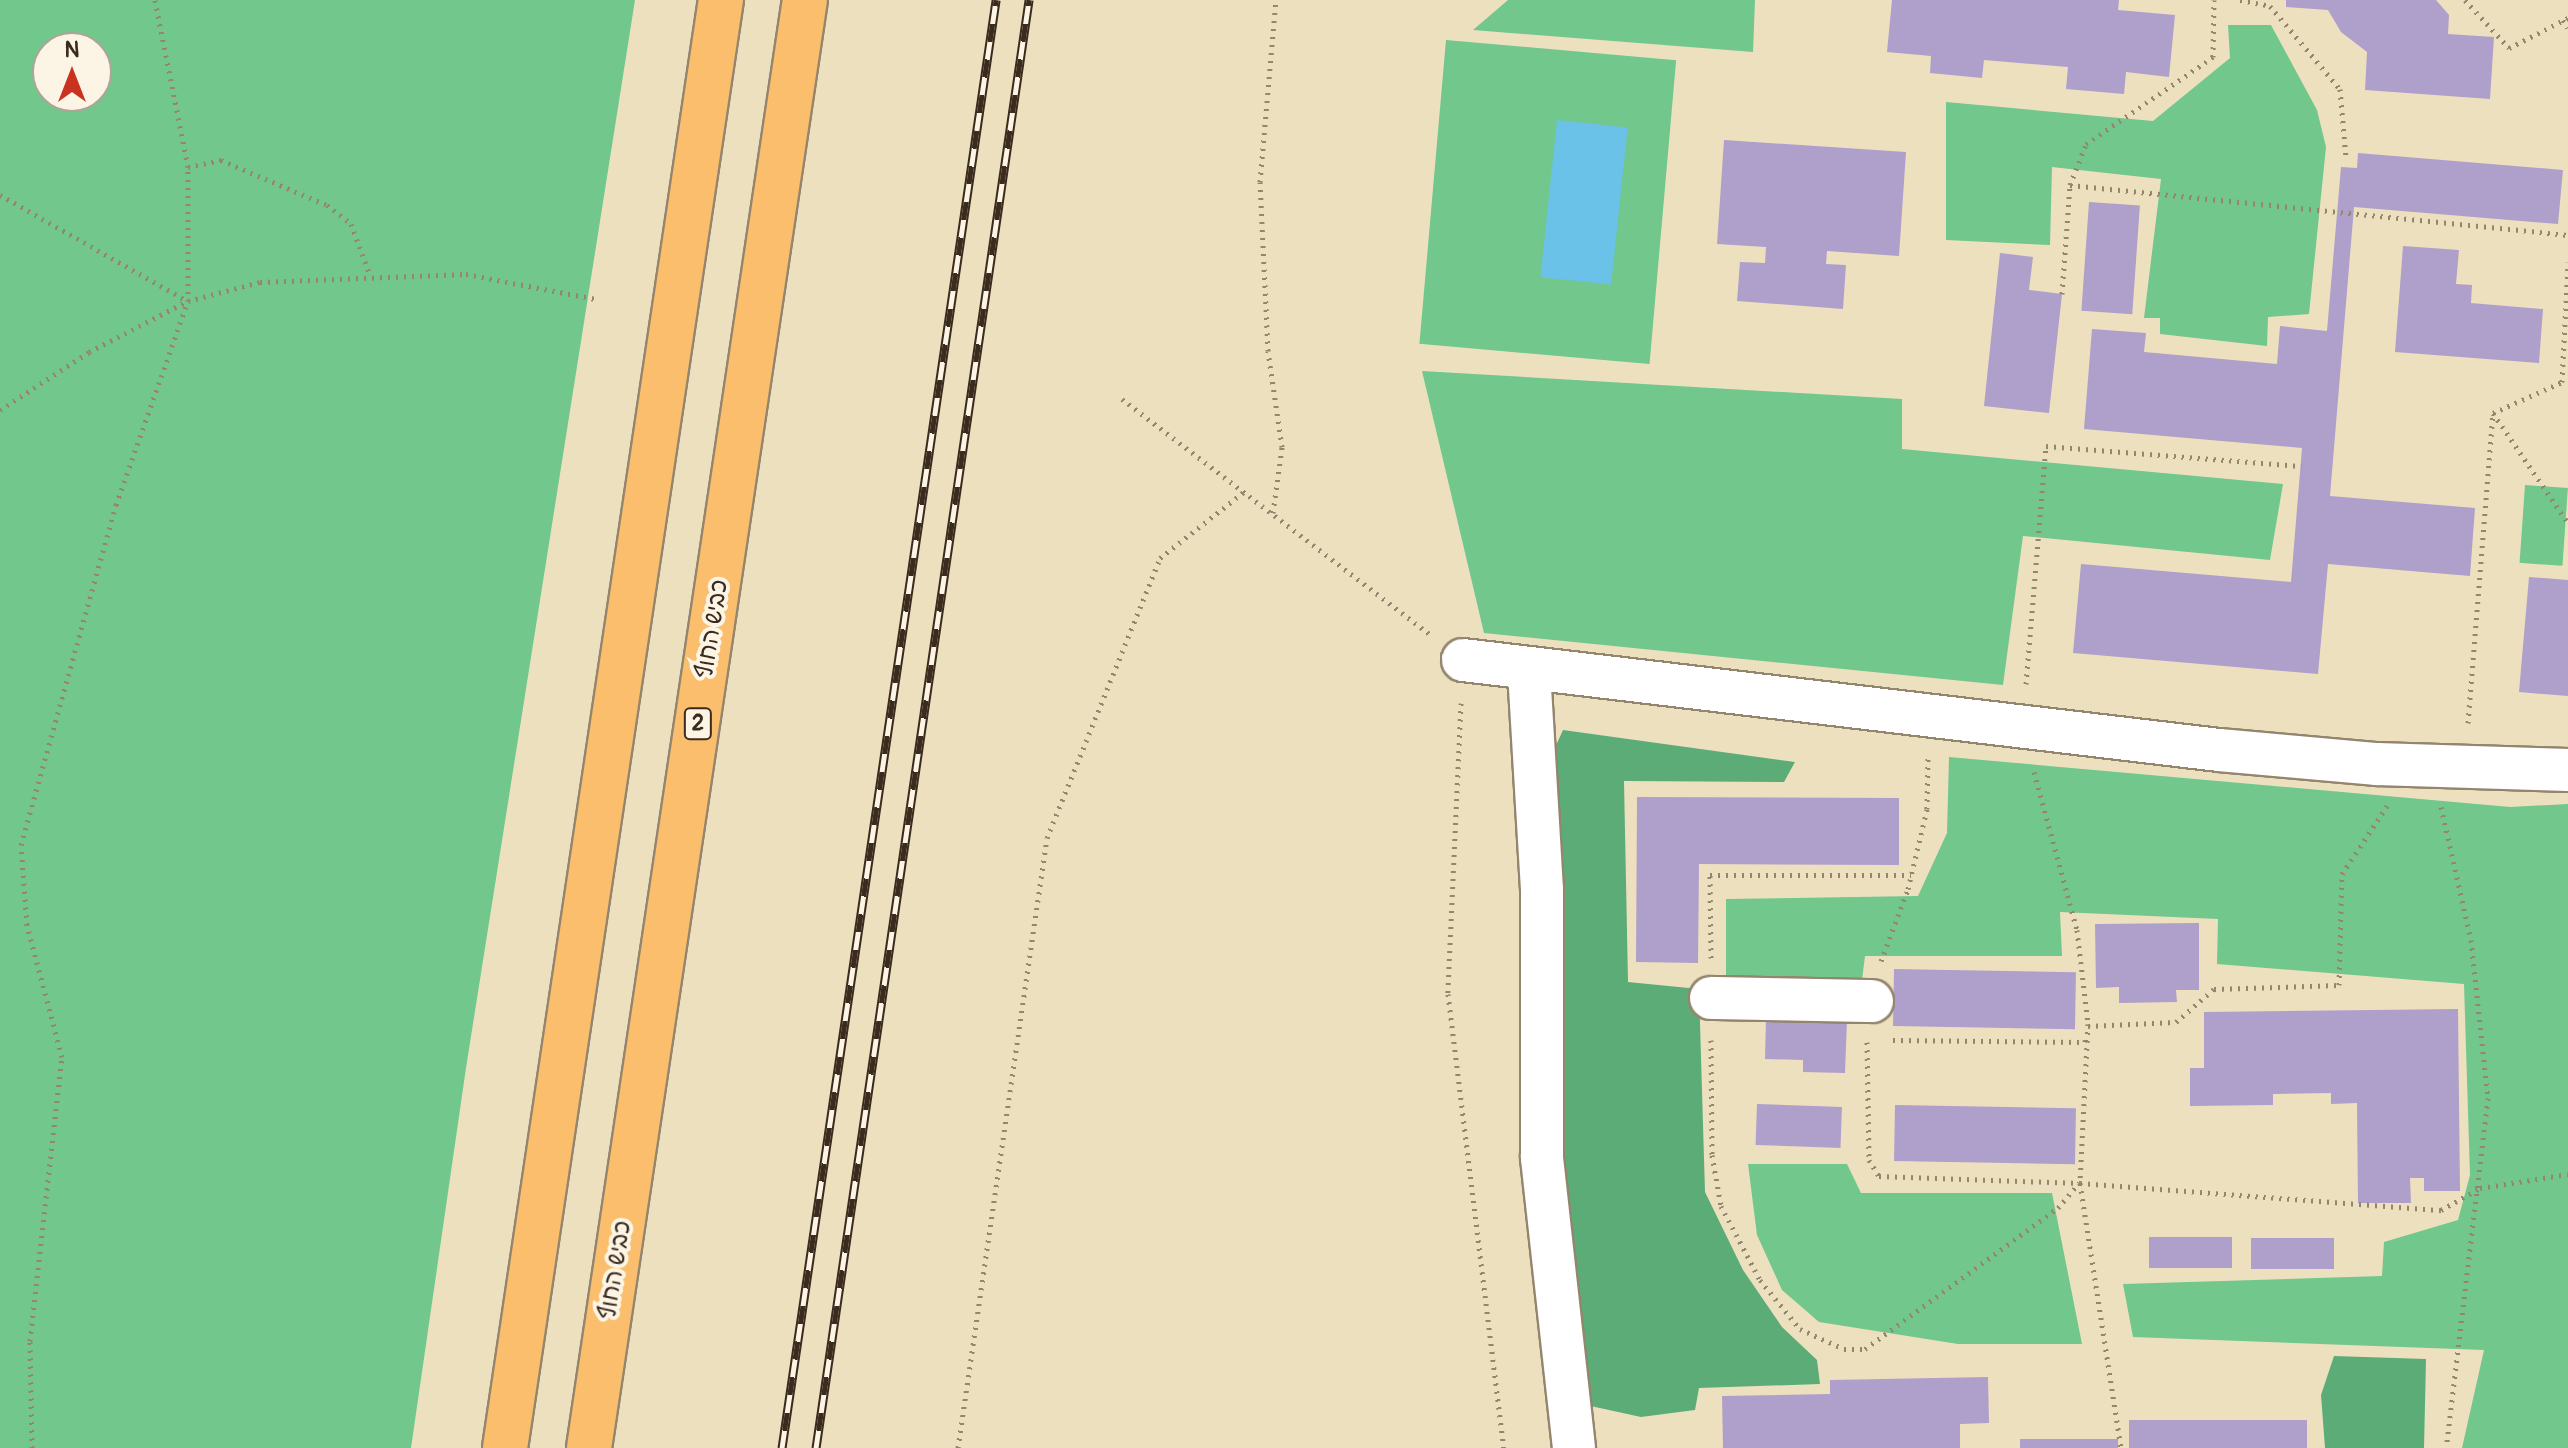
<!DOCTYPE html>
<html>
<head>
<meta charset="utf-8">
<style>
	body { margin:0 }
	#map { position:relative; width:2568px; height:1448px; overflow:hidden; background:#ede0bf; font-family:Pangolin,"Playpen Sans Hebrew",sans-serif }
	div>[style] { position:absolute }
	.green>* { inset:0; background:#71c78c; transform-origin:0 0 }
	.forest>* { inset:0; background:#5cac78 }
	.water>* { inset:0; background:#6ac2e8; transform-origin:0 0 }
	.building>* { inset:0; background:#af9fcb; transform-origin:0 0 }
	.path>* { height:5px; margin-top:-2.5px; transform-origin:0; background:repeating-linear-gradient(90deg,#94856e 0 2px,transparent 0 8px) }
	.roads { filter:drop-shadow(2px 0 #94856e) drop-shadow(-2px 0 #94856e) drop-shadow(0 2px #94856e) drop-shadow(0 -2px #94856e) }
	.minor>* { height:42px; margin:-21px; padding:0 21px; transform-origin:21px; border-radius:21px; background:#fff }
	.highway>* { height:44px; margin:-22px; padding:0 22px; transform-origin:22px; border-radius:22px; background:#fabe6d }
	.rail>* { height:9px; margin-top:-4.5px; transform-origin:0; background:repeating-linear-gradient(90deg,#fcf5e5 0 18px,#3b2a1e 0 36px); box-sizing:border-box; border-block:2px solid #3b2a1e }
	span { translate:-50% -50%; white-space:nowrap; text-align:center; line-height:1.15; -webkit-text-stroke:8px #fcf5e5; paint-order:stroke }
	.shield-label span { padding:2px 6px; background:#fcf5e5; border:2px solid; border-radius:6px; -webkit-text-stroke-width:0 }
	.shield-label { font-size:22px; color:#3b2a1e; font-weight:700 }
	.street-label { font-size:24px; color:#3b2a1e }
	.north { position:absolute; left:32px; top:32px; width:80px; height:80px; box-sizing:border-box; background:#fcf5e5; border:2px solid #afa495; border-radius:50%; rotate:0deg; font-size:22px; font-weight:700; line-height:32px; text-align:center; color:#3b2a1e }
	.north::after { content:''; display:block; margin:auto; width:28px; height:36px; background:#c8321e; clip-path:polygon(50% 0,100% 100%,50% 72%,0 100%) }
</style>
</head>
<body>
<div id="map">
	<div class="green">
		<div style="clip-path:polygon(evenodd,0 0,635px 0,466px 1068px,411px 1448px,0 1448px,0 0,48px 48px,96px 48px,96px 96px,48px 96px,48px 48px)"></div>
		<div style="clip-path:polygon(1508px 0,1755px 0,1753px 52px,1473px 30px)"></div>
		<div style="clip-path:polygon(2228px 25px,2271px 25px,2317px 110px,2326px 147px,2309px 314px,2268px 317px,2267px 346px,2160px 334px,2160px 318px,2144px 318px,2161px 179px,2052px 167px,2050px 245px,1946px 240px,1946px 102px,2153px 121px,2230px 58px)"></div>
		<div style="left:1446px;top:40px;width:231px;height:305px;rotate:5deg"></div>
		<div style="clip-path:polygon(1422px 371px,1902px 399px,1902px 449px,2283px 484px,2270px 560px,2023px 536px,2003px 685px,1484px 633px)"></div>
		<div style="left:2525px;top:485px;width:43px;height:78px;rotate:4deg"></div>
		<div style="clip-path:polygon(1949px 757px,2510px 807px,2568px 804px,2568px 1448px,2462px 1448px,2484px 1350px,2133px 1337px,2123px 1284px,2382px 1276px,2384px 1242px,2458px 1220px,2470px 1175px,2464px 984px,2217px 964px,2218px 919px,2060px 912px,2062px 956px,1865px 956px,1861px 988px,1726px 982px,1726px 899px,1918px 896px,1947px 833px)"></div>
		<div style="clip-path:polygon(1748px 1164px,1847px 1164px,1861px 1193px,2052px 1193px,2082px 1344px,1958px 1344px,1819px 1322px,1782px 1290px,1757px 1235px)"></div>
	</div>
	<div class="forest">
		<div style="clip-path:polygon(1563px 730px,1795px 762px,1784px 782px,1624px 781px,1628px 982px,1699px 989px,1705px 1192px,1743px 1270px,1782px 1327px,1817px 1360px,1820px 1384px,1699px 1388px,1695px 1410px,1641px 1417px,1586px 1405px,1557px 1195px,1553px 752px)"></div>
		<div style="clip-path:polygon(2334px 1356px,2426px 1359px,2424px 1448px,2325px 1448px,2321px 1395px)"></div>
	</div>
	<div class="water">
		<div style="left:1557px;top:120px;width:71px;height:158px;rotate:6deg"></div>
	</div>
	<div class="building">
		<div style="clip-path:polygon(1892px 0,2119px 0,2118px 10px,2175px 15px,2169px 77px,2126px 72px,2124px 94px,2066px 89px,2068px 67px,1984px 60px,1982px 78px,1930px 73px,1931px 56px,1887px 52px)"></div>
		<div style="clip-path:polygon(2286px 0,2436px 0,2449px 15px,2448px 34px,2494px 37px,2490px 99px,2365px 90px,2367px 52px,2341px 32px,2328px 10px,2286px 7px)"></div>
		<div style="clip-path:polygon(1724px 140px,1906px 152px,1899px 256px,1827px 251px,1826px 264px,1846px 265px,1843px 309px,1737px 301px,1740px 262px,1765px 263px,1766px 247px,1717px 244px)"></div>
		<div style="clip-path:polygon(2358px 153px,2563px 170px,2558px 224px,2354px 207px,2330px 496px,2475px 508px,2470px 576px,2328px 564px,2318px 674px,2073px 653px,2081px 564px,2291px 582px,2302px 448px,2084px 429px,2092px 329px,2146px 333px,2144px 352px,2277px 364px,2280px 326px,2327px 331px,2341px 167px,2357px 168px)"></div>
		<div style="left:2089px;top:202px;width:51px;height:109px;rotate:4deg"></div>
		<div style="clip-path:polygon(2403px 246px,2459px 250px,2456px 284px,2472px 285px,2471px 303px,2543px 309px,2539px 363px,2395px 352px)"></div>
		<div style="clip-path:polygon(2000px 253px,2033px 257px,2029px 290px,2062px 294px,2049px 413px,1984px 406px)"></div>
		<div style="clip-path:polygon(2529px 577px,2568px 580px,2568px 696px,2519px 692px)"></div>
		<div style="clip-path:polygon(1637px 797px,1899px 798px,1899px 865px,1699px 864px,1698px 963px,1636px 962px)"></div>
		<div style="clip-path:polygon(2199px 923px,2199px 990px,2176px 990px,2177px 1002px,2119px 1003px,2119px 987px,2096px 988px,2095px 924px)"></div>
		<div style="left:1894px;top:969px;width:182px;height:57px;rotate:1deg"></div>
		<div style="clip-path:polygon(2458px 1009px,2460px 1191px,2424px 1191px,2424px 1178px,2410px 1178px,2411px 1203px,2358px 1203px,2357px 1103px,2331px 1104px,2331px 1093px,2273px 1094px,2273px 1105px,2190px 1106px,2190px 1068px,2204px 1068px,2204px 1012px)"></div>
		<div style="clip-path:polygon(1766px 1018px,1847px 1020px,1845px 1073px,1803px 1072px,1803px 1060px,1765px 1059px)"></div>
		<div style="left:1757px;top:1104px;width:85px;height:41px;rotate:2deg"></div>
		<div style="left:1895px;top:1105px;width:181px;height:56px;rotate:1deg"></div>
		<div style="left:2149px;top:1237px;width:83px;height:31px"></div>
		<div style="left:2251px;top:1238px;width:83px;height:31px"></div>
		<div style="clip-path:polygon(1988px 1377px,1989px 1423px,1960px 1424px,1960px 1448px,1723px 1448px,1722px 1396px,1830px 1394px,1830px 1380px)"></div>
		<div style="left:2129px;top:1420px;width:178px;height:28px"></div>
		<div style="left:2020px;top:1439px;width:98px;height:9px"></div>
	</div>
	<div class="path">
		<div style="left:2240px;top:0;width:31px;rotate:11deg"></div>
		<div style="left:2270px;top:6px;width:109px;rotate:49.9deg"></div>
		<div style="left:2340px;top:89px;width:68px;rotate:85deg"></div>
		<div style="left:2465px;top:0;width:65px;rotate:47.5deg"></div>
		<div style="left:2509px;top:48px;width:66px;rotate:-27deg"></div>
		<div style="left:2563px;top:20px;width:9px;rotate:58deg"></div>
		<div style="left:188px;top:167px;width:34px;rotate:-12deg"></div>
		<div style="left:221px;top:160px;width:115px;rotate:23deg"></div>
		<div style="left:327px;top:205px;width:31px;rotate:38deg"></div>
		<div style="left:351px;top:224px;width:54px;rotate:69.6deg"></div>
		<div style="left:2070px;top:185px;width:44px;rotate:-68.7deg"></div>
		<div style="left:2086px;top:144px;width:154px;rotate:-34.4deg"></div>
		<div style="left:2213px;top:57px;width:57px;rotate:-89deg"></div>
		<div style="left:0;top:195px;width:215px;rotate:29.5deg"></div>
		<div style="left:2062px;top:294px;width:109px;rotate:-85.8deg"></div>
		<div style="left:2070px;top:185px;width:501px;rotate:5.73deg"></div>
		<div style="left:1122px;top:399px;width:387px;rotate:37.4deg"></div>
		<div style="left:0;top:410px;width:106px;rotate:-33.1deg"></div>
		<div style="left:89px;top:352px;width:111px;rotate:-27.3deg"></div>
		<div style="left:188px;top:301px;width:74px;rotate:-14.8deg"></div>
		<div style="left:260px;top:282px;width:206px;rotate:-2.2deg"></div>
		<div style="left:466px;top:274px;width:132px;rotate:10.9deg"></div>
		<div style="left:2493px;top:413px;width:133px;rotate:55.7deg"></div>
		<div style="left:1273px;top:513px;width:67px;rotate:-82.2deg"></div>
		<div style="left:1282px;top:447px;width:97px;rotate:-98.3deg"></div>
		<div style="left:1268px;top:351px;width:169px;rotate:-92.7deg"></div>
		<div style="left:1260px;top:182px;width:183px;rotate:-85deg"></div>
		<div style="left:2026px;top:684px;width:239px;rotate:-85.2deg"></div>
		<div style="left:2046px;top:446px;width:256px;rotate:4.5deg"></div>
		<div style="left:1461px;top:703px;width:291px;rotate:92.6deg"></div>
		<div style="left:1448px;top:994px;width:457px;rotate:83deg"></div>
		<div style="left:2468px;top:723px;width:311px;rotate:-85.4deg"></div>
		<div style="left:2493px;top:413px;width:76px;rotate:-24.2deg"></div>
		<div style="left:2562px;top:382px;width:120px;rotate:-87.1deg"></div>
		<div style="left:2034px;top:772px;width:164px;rotate:74.8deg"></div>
		<div style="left:2077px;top:930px;width:95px;rotate:83.3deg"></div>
		<div style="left:2088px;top:1024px;width:159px;rotate:92.9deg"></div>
		<div style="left:2080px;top:1183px;width:268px;rotate:81.2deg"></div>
		<div style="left:2441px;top:807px;width:136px;rotate:77.3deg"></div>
		<div style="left:2471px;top:940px;width:159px;rotate:83.9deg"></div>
		<div style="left:2488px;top:1098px;width:353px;rotate:96.8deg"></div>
		<div style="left:1711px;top:958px;width:83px;rotate:-90.7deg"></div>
		<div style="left:1710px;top:875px;width:201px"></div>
		<div style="left:1881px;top:961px;width:77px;rotate:-69.4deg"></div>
		<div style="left:1908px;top:889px;width:82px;rotate:-76.6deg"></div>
		<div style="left:1927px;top:809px;width:51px;rotate:-88.9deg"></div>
		<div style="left:2088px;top:1026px;width:88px;rotate:-2.6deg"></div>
		<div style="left:2176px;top:1022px;width:50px;rotate:-41deg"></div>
		<div style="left:2214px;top:989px;width:125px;rotate:-1.8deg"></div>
		<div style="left:2339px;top:985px;width:111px;rotate:-88.5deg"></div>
		<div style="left:2342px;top:874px;width:82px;rotate:-56.5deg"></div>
		<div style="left:1711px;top:1040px;width:115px;rotate:89.5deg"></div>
		<div style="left:1712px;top:1155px;width:52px;rotate:80deg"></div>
		<div style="left:1721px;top:1206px;width:84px;rotate:62.2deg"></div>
		<div style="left:1760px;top:1280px;width:63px;rotate:50.8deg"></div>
		<div style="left:1800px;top:1329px;width:48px;rotate:24.4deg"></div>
		<div style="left:1844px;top:1349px;width:21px"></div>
		<div style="left:1865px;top:1349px;width:239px;rotate:-36.2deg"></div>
		<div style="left:2058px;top:1208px;width:33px;rotate:-50deg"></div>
		<div style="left:1893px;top:1040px;width:192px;rotate:0.6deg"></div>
		<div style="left:2085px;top:1042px;width:6px;rotate:-81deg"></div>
		<div style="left:1867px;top:1042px;width:118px;rotate:89deg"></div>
		<div style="left:1869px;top:1160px;width:19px;rotate:58deg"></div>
		<div style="left:1879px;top:1176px;width:201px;rotate:2deg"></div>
		<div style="left:2080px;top:1183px;width:362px;rotate:4.3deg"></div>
		<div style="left:2441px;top:1210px;width:45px;rotate:-29.4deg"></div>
		<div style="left:2480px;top:1188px;width:89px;rotate:-9deg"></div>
		<div style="left:32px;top:1448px;width:107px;rotate:-91.1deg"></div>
		<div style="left:30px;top:1341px;width:286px;rotate:-83.6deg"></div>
		<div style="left:62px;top:1057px;width:137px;rotate:-104.9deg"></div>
		<div style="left:27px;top:925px;width:80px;rotate:-94.3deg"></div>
		<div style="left:21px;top:845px;width:353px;rotate:-74.4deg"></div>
		<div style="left:116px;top:505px;width:216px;rotate:-70.6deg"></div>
		<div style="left:188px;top:301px;width:134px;rotate:-90deg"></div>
		<div style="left:188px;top:167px;width:170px;rotate:-101.2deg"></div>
		<div style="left:958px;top:1448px;width:616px;rotate:-81.7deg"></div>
		<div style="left:1047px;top:838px;width:302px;rotate:-68deg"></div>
		<div style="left:1160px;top:558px;width:107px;rotate:-38.2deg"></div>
	</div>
	<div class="roads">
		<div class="minor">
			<div style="left:1463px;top:660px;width:761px;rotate:6.79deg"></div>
			<div style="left:2219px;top:750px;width:159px;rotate:5.1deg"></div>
			<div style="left:2377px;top:764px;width:191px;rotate:1.8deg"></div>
			<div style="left:1529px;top:671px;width:218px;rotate:86.6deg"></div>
			<div style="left:1542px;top:889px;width:269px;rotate:90deg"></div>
			<div style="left:1542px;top:1158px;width:292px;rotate:83.7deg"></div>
			<div style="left:1711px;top:998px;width:161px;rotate:1.1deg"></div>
		</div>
		<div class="highway">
			<div style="left:505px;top:1448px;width:1464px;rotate:-81.52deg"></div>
			<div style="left:589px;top:1448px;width:1464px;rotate:-81.52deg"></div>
		</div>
	</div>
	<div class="rail">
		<div style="left:782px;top:1448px;width:1464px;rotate:-81.59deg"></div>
		<div style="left:816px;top:1448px;width:1464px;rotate:-81.63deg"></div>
	</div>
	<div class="shield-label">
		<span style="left:698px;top:724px">2</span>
	</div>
	<div class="street-label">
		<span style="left:712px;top:629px;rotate:-81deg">כביש החוף</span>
		<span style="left:615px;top:1270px;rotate:-81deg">כביש החוף</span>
	</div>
	<div class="north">N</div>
</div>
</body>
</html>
